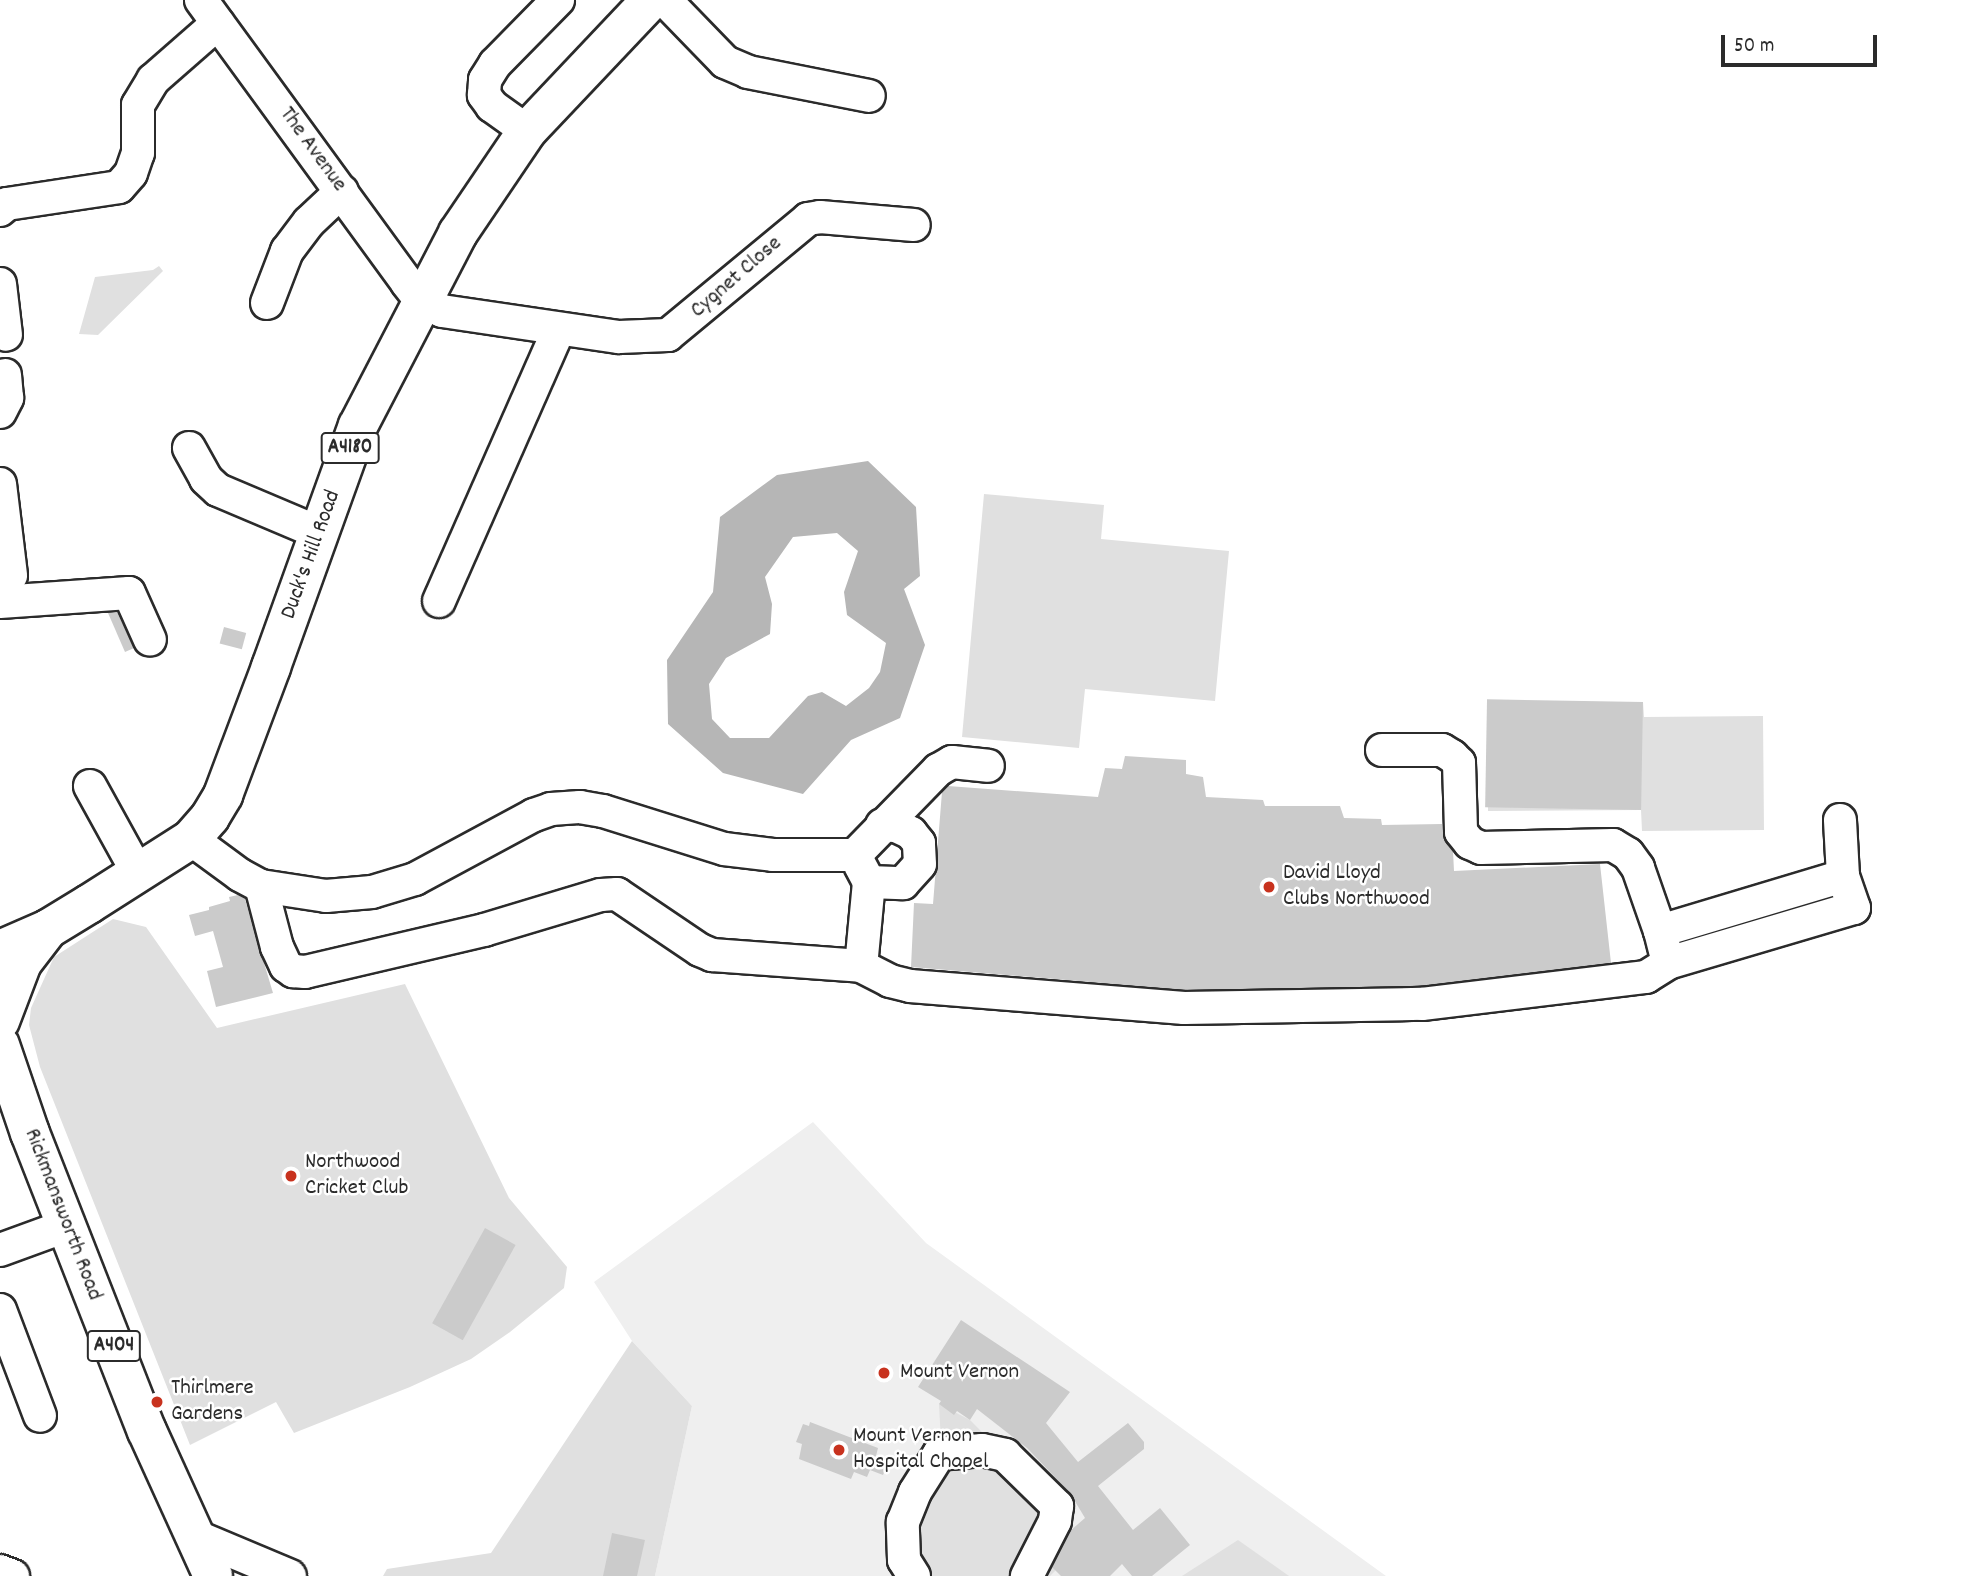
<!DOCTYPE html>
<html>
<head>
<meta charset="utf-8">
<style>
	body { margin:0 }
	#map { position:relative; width:1970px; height:1576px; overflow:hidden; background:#fff; font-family:Dekko,sans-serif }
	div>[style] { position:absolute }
	.built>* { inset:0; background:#efefef }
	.green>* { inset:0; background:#e0e0e0 }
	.water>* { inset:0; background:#b6b6b6 }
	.building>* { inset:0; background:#cbcbcb; transform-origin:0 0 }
	.roads { filter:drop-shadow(2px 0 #2b2b2b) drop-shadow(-2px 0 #2b2b2b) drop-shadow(0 2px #2b2b2b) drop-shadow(0 -2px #2b2b2b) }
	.minor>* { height:32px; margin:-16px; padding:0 16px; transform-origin:16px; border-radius:16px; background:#fff }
	.major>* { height:38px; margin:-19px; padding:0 19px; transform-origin:19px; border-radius:19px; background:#fff }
	.dots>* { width:19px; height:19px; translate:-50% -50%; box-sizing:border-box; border:4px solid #fff; border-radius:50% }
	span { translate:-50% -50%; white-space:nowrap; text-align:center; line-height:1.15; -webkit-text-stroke:5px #fff; paint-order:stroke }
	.shield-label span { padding:2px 5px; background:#fff; border:2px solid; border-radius:5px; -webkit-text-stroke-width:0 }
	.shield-label { font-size:21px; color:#2b2b2b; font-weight:700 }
	.street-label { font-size:23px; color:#2b2b2b }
	.poi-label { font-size:23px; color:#2b2b2b }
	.left { translate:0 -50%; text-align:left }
	.scale { position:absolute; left:1721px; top:35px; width:156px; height:32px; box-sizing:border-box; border:4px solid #2b2b2b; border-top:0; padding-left:9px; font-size:21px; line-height:24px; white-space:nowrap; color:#2b2b2b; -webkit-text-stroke:5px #fff; paint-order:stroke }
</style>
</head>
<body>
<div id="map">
	<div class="built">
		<div style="clip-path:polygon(813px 1122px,926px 1243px,1386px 1576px,655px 1576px,692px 1406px,632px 1341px,594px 1282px)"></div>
	</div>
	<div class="green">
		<div style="clip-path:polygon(159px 266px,163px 271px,98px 335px,79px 334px,95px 277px,153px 270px)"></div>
		<div style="clip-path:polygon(984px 494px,1104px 505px,1101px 539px,1229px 551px,1215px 701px,1085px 689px,1079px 748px,962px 737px)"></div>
		<div style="clip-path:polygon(1643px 702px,1644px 717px,1763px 716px,1764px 830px,1642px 831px,1641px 810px,1488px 811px,1487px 703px)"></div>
		<div style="clip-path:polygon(113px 919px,146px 927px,217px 1028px,405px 984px,509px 1198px,567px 1267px,564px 1288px,510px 1332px,471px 1359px,410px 1387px,294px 1433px,276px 1402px,190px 1445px,40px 1067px,29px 1025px,31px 1008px,54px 957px)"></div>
		<div style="clip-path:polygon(632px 1341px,692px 1406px,655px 1576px,383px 1576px,387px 1569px,491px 1553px)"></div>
		<div style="clip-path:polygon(939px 1404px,970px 1420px,1049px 1500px,1043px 1557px,1056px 1570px,1050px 1576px,894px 1576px,915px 1524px,943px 1481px)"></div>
		<div style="clip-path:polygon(1238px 1540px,1289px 1576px,1182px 1576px)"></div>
	</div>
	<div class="water">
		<div style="clip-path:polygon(evenodd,868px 461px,916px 507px,920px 576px,904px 589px,925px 645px,900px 718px,851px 740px,803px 794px,723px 773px,668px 724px,667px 660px,713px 592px,720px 517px,777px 475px,868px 461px,837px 533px,858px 551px,844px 592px,847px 615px,886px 643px,880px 672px,869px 688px,846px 706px,822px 692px,808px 696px,769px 738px,730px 738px,712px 719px,709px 684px,726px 658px,770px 634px,772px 604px,765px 577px,793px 537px,837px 533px)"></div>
	</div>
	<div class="building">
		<div style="clip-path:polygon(117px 612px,134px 648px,125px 652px,108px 613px)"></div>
		<div style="left:224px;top:627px;width:23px;height:17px;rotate:15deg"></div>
		<div style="left:1643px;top:702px;width:108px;height:156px;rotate:91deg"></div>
		<div style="clip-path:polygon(1125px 756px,1186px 760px,1186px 774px,1203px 777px,1206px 797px,1263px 800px,1265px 806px,1340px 806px,1344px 818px,1381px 819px,1382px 825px,1442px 824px,1446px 843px,1453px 851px,1454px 871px,1600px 864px,1611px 963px,1421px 986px,1185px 990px,911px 967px,914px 903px,933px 904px,942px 792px,948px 786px,1098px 797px,1105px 768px,1122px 769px)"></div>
		<div style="clip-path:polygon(238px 895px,245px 899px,273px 993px,216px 1007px,207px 971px,223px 967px,213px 931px,195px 936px,189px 915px,209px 910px,209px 907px,230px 901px,229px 897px)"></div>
		<div style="left:485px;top:1228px;width:35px;height:109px;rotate:29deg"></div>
		<div style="clip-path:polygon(961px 1320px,1070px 1392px,1046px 1423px,1078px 1462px,1128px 1423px,1144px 1442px,1144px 1449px,1098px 1486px,1133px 1530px,1160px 1508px,1190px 1545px,1152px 1576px,1132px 1576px,1122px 1564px,1110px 1576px,1061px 1576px,1052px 1567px,1070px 1531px,1085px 1518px,1070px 1493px,1027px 1448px,977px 1409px,970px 1420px,957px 1411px,954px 1415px,939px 1404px,941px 1401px,918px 1387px)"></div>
		<div style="clip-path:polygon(810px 1422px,878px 1448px,876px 1456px,889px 1461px,883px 1475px,870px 1470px,867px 1477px,854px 1472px,851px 1479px,799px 1459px,802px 1444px,796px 1442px,803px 1424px,809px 1426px)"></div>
		<div style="clip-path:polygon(612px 1533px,645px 1540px,637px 1576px,603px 1576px)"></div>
	</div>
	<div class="roads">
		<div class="minor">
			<div style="left:201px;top:0;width:350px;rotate:53.9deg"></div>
			<div style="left:407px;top:283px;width:24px;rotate:52deg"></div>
			<div style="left:422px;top:302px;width:22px;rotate:24deg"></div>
			<div style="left:442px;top:311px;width:179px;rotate:8.4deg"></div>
			<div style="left:619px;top:337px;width:49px;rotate:-2.3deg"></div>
			<div style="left:668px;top:335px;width:182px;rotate:-39.6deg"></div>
			<div style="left:808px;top:219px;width:12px;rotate:-9deg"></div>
			<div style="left:820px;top:217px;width:94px;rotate:4.9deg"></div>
			<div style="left:665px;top:0;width:86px;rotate:45.9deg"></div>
			<div style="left:725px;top:62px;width:25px;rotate:23deg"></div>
			<div style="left:748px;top:72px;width:123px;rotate:11.2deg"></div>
			<div style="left:527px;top:131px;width:43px;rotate:-144.5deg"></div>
			<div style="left:492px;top:106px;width:14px;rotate:-126deg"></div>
			<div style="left:484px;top:95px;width:15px;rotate:-86deg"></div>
			<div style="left:485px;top:80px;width:19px;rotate:-58deg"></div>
			<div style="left:495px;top:64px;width:90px;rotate:-45.5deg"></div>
			<div style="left:0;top:210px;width:9px;rotate:-41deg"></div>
			<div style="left:7px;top:204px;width:113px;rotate:-8.6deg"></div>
			<div style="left:119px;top:187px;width:18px;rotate:-49deg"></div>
			<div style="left:131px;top:173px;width:21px;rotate:-71deg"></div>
			<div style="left:138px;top:153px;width:48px;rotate:-90deg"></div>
			<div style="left:138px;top:105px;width:29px;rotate:-59deg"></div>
			<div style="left:153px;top:80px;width:86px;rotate:-41.2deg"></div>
			<div style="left:0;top:284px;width:51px;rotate:83.3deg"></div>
			<div style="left:267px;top:303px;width:56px;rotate:-69deg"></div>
			<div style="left:287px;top:251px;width:36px;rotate:-53deg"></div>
			<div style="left:309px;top:222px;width:45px;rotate:-43.2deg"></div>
			<div style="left:0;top:412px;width:16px;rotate:-63deg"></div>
			<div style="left:7px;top:398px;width:23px;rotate:-95deg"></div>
			<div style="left:189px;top:448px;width:35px;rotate:61deg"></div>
			<div style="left:206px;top:479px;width:16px;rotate:43deg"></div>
			<div style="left:218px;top:490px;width:111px;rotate:22.9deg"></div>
			<div style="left:0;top:484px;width:92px;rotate:83.1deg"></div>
			<div style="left:439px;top:601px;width:297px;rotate:-66.2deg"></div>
			<div style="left:0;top:602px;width:129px;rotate:-4deg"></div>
			<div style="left:129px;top:593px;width:51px;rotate:65.9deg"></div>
			<div style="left:1382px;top:750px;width:60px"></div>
			<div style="left:1442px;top:750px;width:12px;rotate:31deg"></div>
			<div style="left:1452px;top:756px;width:10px;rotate:45deg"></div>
			<div style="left:1459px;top:763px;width:69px;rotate:88.3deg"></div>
			<div style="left:1461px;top:832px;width:14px;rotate:51deg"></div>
			<div style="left:1470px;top:843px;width:12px;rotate:24deg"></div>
			<div style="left:1481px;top:848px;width:132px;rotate:-1.3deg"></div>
			<div style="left:1613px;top:845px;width:17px;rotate:31deg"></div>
			<div style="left:1628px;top:854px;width:17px;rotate:54deg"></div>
			<div style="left:1638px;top:868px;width:67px;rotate:70.8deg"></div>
			<div style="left:90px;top:786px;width:99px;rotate:61.1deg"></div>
			<div style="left:191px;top:839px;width:61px;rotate:36.3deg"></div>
			<div style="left:240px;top:875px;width:24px;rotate:28deg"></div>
			<div style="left:261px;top:886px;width:66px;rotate:8.7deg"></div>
			<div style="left:326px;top:896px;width:46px;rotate:-5deg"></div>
			<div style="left:372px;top:892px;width:45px;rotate:-16.8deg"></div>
			<div style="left:415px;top:879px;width:135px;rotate:-28.3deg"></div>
			<div style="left:534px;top:815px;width:18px;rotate:-19deg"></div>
			<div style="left:551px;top:809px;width:29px;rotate:-4deg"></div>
			<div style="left:580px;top:807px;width:23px;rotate:10deg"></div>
			<div style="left:603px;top:811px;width:127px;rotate:17.4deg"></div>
			<div style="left:724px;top:849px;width:49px;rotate:7deg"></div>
			<div style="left:773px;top:855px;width:82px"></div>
			<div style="left:855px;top:855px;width:119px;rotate:-45.7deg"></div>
			<div style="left:938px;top:770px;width:16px;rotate:-30deg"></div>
			<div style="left:952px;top:762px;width:36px;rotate:6deg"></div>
			<div style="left:860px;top:865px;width:19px;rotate:62deg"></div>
			<div style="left:869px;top:882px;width:84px;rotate:95.4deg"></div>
			<div style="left:869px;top:882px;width:34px;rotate:2deg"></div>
			<div style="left:903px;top:883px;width:25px;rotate:-48deg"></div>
			<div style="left:920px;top:864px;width:21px;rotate:-93deg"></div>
			<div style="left:919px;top:843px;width:13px;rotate:-129deg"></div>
			<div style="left:911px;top:833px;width:17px;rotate:-155deg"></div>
			<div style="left:896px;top:826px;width:14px;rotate:-176deg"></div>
			<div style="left:261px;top:886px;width:63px;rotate:75.3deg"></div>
			<div style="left:277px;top:947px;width:21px;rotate:65deg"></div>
			<div style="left:286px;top:966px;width:9px;rotate:36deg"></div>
			<div style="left:293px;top:971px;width:12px;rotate:5deg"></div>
			<div style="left:305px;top:972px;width:184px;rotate:-13.2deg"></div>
			<div style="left:484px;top:930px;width:122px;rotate:-16.7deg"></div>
			<div style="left:601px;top:895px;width:16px;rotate:-4deg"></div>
			<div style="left:617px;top:894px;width:100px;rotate:34deg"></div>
			<div style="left:700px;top:950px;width:13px;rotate:23deg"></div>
			<div style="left:712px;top:955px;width:149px;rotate:4.2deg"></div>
			<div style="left:861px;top:966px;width:33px;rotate:27deg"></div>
			<div style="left:890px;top:981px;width:21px;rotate:14deg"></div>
			<div style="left:910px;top:986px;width:275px;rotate:4.6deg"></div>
			<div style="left:1184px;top:1008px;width:238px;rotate:-1deg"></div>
			<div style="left:1422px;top:1004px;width:226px;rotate:-6.9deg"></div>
			<div style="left:1646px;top:977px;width:26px;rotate:-32deg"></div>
			<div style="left:1668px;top:963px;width:194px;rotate:-16.5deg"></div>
			<div style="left:1854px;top:908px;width:34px;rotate:-109deg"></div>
			<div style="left:1843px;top:876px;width:56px;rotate:-93.1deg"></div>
			<div style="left:1665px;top:951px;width:21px;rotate:-104deg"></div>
			<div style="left:1660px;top:931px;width:191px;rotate:-16.7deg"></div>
			<div style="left:0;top:1250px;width:70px;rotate:-20deg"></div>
			<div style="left:0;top:1310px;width:113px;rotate:69.3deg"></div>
			<div style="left:195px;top:1536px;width:103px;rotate:22.8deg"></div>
			<div style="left:0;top:1571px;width:14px;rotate:21deg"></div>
			<div style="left:914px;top:1576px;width:19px;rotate:-122deg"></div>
			<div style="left:904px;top:1560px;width:38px;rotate:-92deg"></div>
			<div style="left:903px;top:1522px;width:32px;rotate:-68deg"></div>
			<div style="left:915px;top:1492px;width:45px;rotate:-57.7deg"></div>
			<div style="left:939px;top:1454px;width:43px;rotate:-5.3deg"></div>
			<div style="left:982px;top:1450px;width:24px;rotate:12deg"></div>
			<div style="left:1005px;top:1455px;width:73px;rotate:44.4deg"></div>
			<div style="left:1057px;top:1506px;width:15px;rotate:98deg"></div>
			<div style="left:1055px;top:1521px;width:62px;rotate:117deg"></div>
		</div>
		<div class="major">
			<div style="left:0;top:950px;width:52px;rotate:-23.6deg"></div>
			<div style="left:48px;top:929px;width:48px;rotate:-31.4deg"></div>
			<div style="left:89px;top:904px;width:121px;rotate:-32.5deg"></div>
			<div style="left:191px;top:839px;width:29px;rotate:-49deg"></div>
			<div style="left:210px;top:817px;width:26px;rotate:-59deg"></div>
			<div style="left:223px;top:795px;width:137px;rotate:-69.4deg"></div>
			<div style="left:271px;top:667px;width:256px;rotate:-70.2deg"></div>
			<div style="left:358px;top:426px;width:217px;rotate:-62.6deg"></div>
			<div style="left:458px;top:233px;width:123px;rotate:-55.9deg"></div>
			<div style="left:527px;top:131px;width:180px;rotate:-46.6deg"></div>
			<div style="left:0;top:1021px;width:62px;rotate:-69.2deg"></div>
			<div style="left:22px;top:963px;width:43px;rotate:-52.6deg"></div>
			<div style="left:0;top:1045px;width:93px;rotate:71.2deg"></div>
			<div style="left:30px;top:1133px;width:320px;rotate:68.6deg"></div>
			<div style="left:147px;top:1431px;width:159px;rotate:65.5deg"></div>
		</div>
	</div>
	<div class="dots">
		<div style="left:1269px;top:887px;background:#c8321e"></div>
		<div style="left:291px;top:1176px;background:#c8321e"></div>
		<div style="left:884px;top:1373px;background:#c8321e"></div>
		<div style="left:157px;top:1402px;background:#c8321e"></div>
		<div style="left:839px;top:1450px;background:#c8321e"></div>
	</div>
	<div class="shield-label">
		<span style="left:350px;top:448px">A4180</span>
		<span style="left:114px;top:1346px">A404</span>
	</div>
	<div class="street-label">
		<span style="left:312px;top:150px;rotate:54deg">The Avenue</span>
		<span style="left:737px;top:278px;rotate:-41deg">Cygnet Close</span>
		<span style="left:312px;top:555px;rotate:-70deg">Duck's Hill Road</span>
		<span style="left:62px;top:1215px;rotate:69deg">Rickmansworth Road</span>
	</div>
	<div class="poi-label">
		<span class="left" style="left:1283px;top:887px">David Lloyd<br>Clubs Northwood</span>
		<span class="left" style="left:305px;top:1176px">Northwood<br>Cricket Club</span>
		<span class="left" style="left:900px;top:1373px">Mount Vernon</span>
		<span class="left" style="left:171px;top:1402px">Thirlmere<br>Gardens</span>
		<span class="left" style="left:853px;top:1450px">Mount Vernon<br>Hospital Chapel</span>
	</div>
	<div class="scale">50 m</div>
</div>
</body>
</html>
